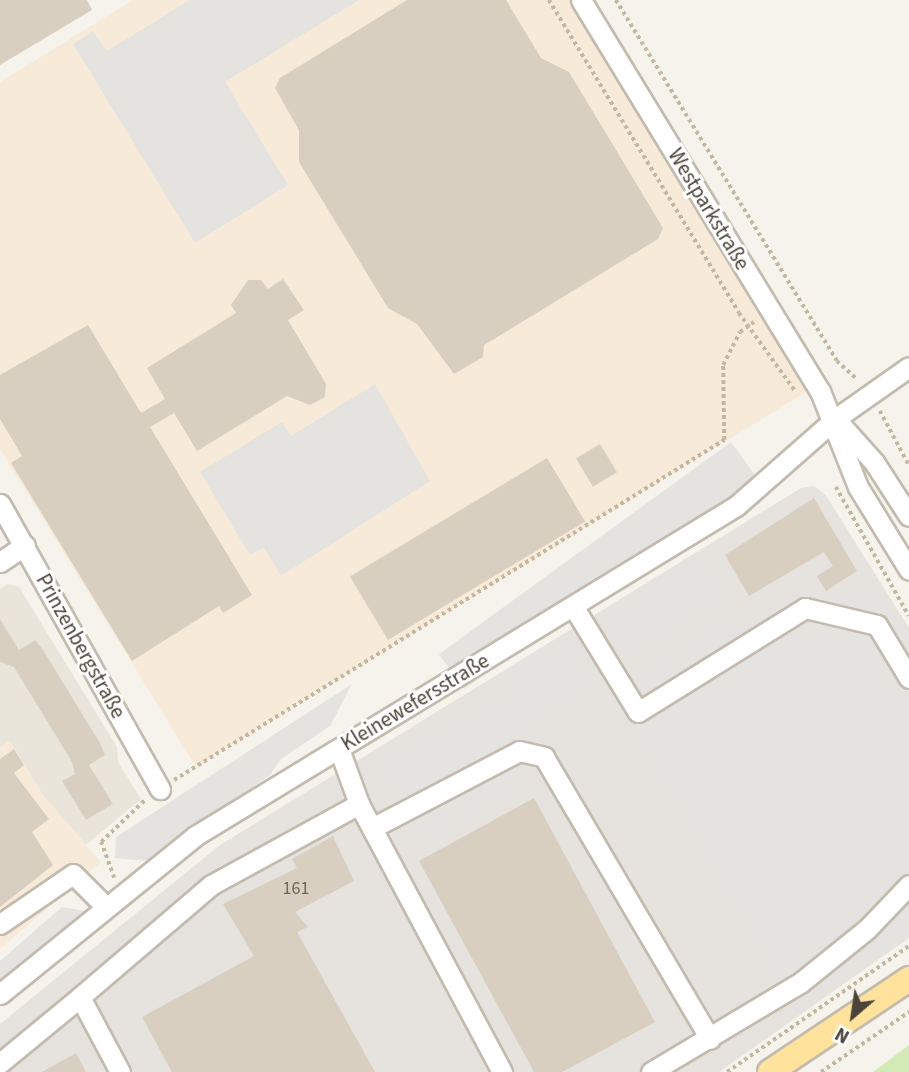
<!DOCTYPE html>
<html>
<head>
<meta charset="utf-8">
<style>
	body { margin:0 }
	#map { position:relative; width:909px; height:1072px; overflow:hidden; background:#f6f3ec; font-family:"Source Sans 3",sans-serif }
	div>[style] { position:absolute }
	.residential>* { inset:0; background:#eae5da }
	.commercial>* { inset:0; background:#f7ead8 }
	.industrial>* { inset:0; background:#e6e2dd }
	.green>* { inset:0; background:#d2eab5 }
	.parking>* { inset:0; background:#e5e3e0; transform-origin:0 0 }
	.building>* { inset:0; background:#d8cfc1; transform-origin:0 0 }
	.path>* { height:3.5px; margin-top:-1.75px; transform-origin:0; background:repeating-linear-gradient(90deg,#c4b79f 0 3.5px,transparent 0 7px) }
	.roads { filter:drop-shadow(2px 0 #c2bbae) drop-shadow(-2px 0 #c2bbae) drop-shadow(0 2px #c2bbae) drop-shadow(0 -2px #c2bbae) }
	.minor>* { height:19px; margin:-9.5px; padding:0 9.5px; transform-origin:9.5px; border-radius:9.5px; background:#fff }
	.major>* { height:24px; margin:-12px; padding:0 12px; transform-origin:12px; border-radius:12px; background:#ffe39c }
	span { translate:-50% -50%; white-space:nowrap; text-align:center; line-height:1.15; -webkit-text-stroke:6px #fff; paint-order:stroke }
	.number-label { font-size:18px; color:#6e675b }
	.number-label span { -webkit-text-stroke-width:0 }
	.street-label { font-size:21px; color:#4b4439 }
	.north { position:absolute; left:818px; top:981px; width:70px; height:70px; -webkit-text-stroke:5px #fff; paint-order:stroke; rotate:209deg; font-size:19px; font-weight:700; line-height:28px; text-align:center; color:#4b4439 }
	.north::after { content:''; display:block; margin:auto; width:24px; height:32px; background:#4b4439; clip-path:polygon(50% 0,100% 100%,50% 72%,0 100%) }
</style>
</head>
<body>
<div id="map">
	<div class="residential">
		<div style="clip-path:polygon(8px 584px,19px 587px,117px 747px,118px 762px,141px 799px,86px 845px,42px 794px,10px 741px,0 748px,0 589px)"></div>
	</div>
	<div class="commercial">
		<div style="clip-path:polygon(133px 0,569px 0,809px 390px,196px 767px,0 449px,0 82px)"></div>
		<div style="clip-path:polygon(9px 740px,42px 794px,101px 862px,0 949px,0 748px)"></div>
	</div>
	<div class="industrial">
		<div style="clip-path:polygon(814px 486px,825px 494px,909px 628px,909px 938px,719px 1072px,0 1072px,0 1024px,220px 845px,801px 488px)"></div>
	</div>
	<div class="green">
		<div style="clip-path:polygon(909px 1045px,909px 1072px,873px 1072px)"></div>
	</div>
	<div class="parking">
		<div style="clip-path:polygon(190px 0,359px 0,225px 82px,288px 185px,195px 243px,73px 44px,93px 31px,107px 51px)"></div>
		<div style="clip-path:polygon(375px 384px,430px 481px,281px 576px,264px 548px,250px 555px,200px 472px,282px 422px,291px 436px)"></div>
		<div style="left:731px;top:442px;width:43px;height:361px;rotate:54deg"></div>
		<div style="left:702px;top:554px;width:52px;height:120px;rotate:59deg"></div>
		<div style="clip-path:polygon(867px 570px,909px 638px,909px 931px,798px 1014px,605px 692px,730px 612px,743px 631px,810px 592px,829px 597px)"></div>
		<div style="clip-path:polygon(569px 631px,601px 687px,506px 742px,528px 788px,423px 847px,374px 761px,504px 692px,496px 676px)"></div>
		<div style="clip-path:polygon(352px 684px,330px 726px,281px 759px,270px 775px,147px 861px,115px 858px,116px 837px)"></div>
		<div style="clip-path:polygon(62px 907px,85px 911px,0 984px,0 961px)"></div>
	</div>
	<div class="building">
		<div style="clip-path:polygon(0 0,87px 0,92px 10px,0 65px)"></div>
		<div style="clip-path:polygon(407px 0,506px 0,541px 58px,569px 72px,663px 228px,658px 239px,484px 345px,483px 357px,454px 374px,417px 324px,388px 308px,299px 162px,299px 130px,275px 88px,280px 78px)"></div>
		<div style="clip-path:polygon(283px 279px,304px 310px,288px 320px,326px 384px,325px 397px,310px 405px,287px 396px,197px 451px,174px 413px,150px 427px,252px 595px,223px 613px,219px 606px,132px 661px,11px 463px,22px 456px,0 419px,0 375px,88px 325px,141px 413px,165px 399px,147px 368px,236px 313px,231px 305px,248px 280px,261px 280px,268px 289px)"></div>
		<div style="left:600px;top:444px;width:33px;height:28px;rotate:59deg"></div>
		<div style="left:547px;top:458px;width:74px;height:230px;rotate:59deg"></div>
		<div style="clip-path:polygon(814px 498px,857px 571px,826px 591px,817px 576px,833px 566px,824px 552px,749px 596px,725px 555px)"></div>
		<div style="clip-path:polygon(0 619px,19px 650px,35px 640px,43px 650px,100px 743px,105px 755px,89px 765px,113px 804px,86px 820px,62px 781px,75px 774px,72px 762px,14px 667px,0 662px)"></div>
		<div style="clip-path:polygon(14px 749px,24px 765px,14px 773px,49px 819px,32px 832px,53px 865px,0 907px,0 759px)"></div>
		<div style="clip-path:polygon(534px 798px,655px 1022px,562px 1072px,534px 1072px,419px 861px)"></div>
		<div style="clip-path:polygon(333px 836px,354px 881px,295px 912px,308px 927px,297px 932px,375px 1072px,172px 1072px,142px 1017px,254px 956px,223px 904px,297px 868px,292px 859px)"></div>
		<div style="clip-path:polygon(76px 1053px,86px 1072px,42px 1072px)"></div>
	</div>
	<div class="path">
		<div style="left:549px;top:0;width:366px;rotate:58.7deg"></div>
		<div style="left:739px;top:313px;width:97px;rotate:54.2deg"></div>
		<div style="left:616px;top:0;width:423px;rotate:58.5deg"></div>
		<div style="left:837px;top:361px;width:28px;rotate:42deg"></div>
		<div style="left:880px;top:411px;width:61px;rotate:61.8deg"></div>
		<div style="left:836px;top:487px;width:148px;rotate:60.5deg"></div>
		<div style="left:174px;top:780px;width:647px;rotate:-31.72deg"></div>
		<div style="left:724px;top:440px;width:75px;rotate:-90.8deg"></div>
		<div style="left:723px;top:365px;width:37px;rotate:-63deg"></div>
		<div style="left:740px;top:332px;width:17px;rotate:-36deg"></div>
		<div style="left:114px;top:878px;width:38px;rotate:-110deg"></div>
		<div style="left:101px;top:842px;width:61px;rotate:-43.7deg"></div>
		<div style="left:727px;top:1072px;width:221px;rotate:-34.7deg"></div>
		<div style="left:821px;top:1072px;width:107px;rotate:-34.3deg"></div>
	</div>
	<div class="roads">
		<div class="minor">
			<div style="left:581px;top:0;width:458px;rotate:58.6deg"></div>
			<div style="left:820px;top:391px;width:103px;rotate:68.4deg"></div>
			<div style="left:858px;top:487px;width:97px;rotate:58.4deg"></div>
			<div style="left:841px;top:425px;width:50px;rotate:48.3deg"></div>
			<div style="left:874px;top:462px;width:64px;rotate:57.1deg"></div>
			<div style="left:0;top:504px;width:327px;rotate:60.7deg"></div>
			<div style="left:0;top:562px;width:30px;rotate:-34deg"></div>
			<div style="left:573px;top:606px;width:124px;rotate:58.5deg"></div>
			<div style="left:638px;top:712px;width:197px;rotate:-31.9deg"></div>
			<div style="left:805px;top:608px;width:74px;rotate:13.3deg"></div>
			<div style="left:877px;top:625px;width:62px;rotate:58.9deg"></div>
			<div style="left:339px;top:749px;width:59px;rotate:70deg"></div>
			<div style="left:359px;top:804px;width:304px;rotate:61.9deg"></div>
			<div style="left:372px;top:828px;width:166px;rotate:-27.6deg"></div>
			<div style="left:519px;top:751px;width:26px;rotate:13deg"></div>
			<div style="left:544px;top:757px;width:327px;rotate:59.5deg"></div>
			<div style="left:0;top:924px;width:88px;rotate:-34.4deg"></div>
			<div style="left:73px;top:874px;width:45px;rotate:45deg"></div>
			<div style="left:0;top:994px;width:251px;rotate:-39deg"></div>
			<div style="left:195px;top:836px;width:634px;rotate:-31.38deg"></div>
			<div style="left:736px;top:506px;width:132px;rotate:-41.3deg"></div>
			<div style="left:835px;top:419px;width:90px;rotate:-35.1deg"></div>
			<div style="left:0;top:1063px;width:104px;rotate:-39.5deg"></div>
			<div style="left:120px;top:1072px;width:85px;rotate:-118.1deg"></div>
			<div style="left:80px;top:997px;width:172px;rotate:-40.5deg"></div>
			<div style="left:211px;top:885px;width:169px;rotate:-28.7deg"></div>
			<div style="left:651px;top:1072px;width:174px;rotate:-30.9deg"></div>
			<div style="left:800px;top:983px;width:86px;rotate:-38.9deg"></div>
			<div style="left:867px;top:929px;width:61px;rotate:-46.3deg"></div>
		</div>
		<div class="major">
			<div style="left:770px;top:1072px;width:167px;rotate:-33.8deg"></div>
		</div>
	</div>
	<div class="number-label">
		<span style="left:296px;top:889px">161</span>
	</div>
	<div class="street-label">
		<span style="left:709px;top:209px;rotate:59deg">Westparkstraße</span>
		<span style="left:81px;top:646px;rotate:61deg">Prinzenbergstraße</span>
		<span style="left:415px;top:702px;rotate:-31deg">Kleinewefersstraße</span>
	</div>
	<div class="north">N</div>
</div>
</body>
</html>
